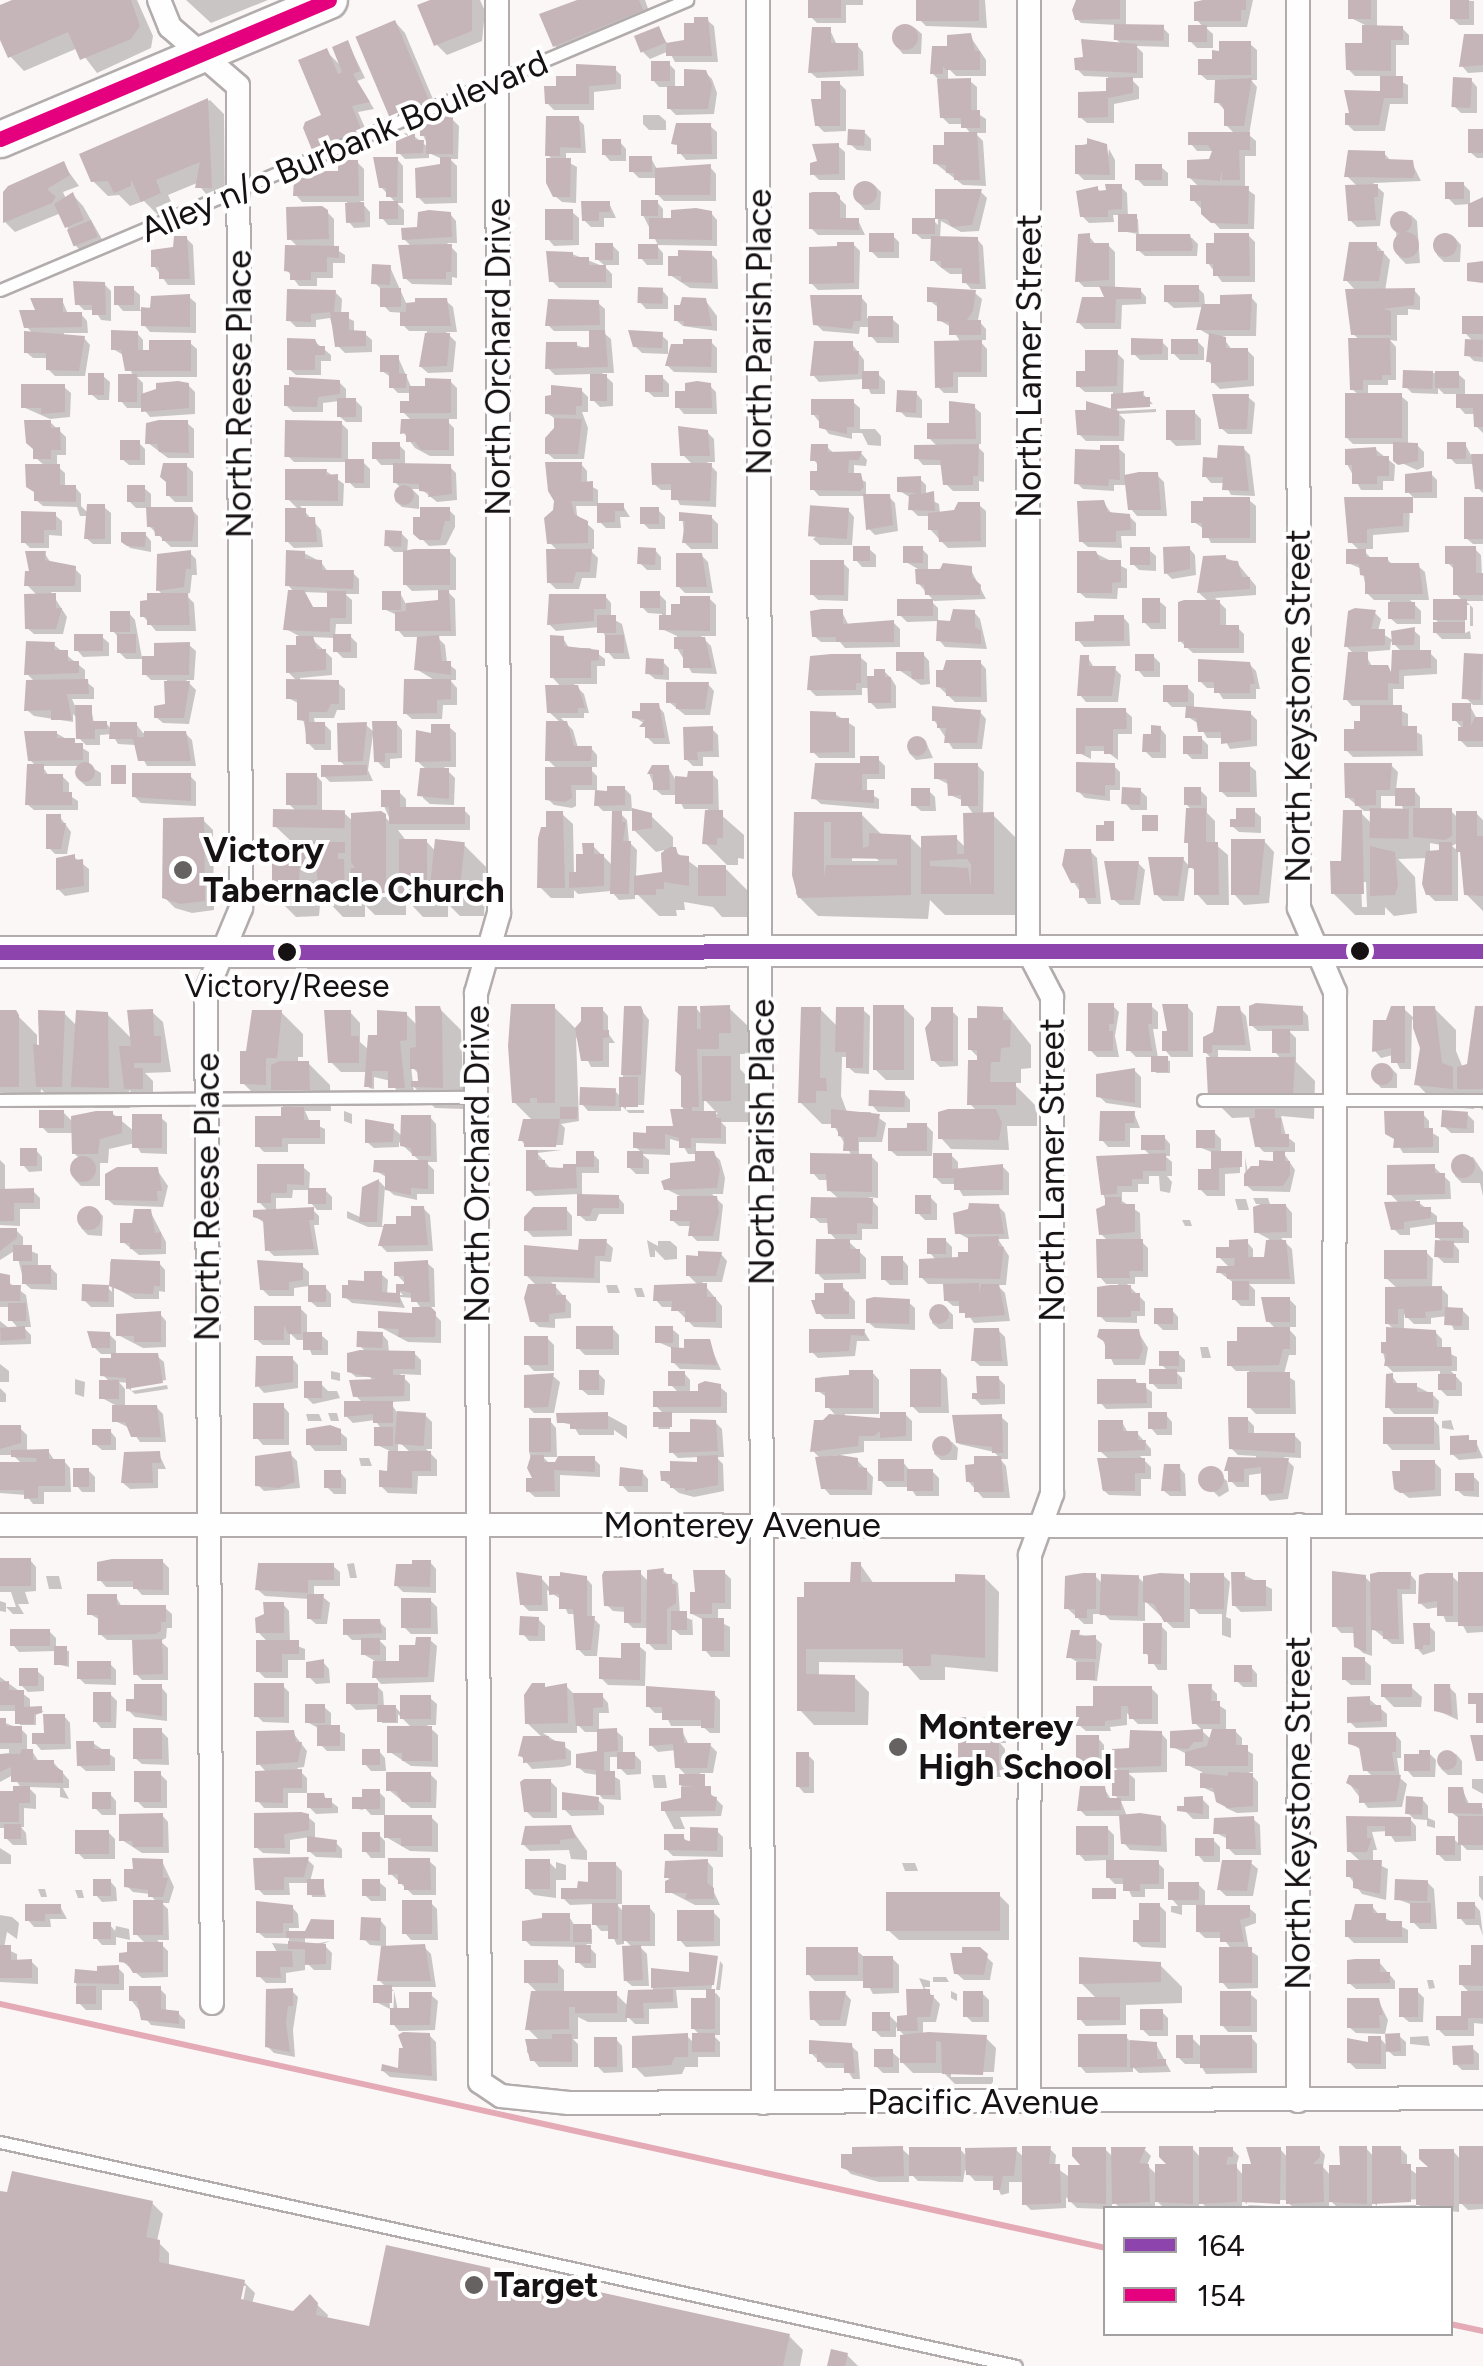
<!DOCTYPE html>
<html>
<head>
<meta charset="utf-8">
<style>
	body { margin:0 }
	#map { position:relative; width:1483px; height:2366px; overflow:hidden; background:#fcf7f7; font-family:Figtree,sans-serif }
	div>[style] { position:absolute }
	.shadow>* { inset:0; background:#0003 }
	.stream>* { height:6px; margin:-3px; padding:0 3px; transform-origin:3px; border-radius:3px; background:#e4aab6 }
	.building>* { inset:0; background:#c6b5b8; transform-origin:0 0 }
	.round { border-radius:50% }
	.roads { filter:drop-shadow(2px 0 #b2acad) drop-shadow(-2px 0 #b2acad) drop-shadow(0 2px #b2acad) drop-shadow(0 -2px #b2acad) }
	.lane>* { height:11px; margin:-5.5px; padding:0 5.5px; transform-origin:5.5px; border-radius:5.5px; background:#fffefe }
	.street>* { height:22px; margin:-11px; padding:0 11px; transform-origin:11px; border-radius:11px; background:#fffefe }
	.secondary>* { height:30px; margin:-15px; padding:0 15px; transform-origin:15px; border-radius:15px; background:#fffefe }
	.primary>* { height:35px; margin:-17.5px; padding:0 17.5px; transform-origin:17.5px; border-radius:17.5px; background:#fffefe }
	.bus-1>* { height:15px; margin:-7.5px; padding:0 7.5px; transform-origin:7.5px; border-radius:7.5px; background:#8e44ad }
	.bus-2>* { height:15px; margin:-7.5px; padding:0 7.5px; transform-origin:7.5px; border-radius:7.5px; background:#e5007d }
	.dots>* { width:28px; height:28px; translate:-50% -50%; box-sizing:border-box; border:5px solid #fff; border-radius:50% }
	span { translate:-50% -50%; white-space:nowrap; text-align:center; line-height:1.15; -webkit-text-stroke:8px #fff; paint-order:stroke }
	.bus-label { font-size:32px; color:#161112 }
	.street-label { font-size:35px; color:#161112 }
	.poi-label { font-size:35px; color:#161112; font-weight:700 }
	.left { translate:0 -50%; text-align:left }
	.legend { position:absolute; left:1103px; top:2206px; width:350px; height:130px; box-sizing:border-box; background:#fff; border:2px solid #a2a0a0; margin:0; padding:12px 18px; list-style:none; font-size:30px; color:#161112 }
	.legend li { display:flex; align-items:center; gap:20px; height:50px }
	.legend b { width:50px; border:2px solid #a2a0a0 }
</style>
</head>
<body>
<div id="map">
	<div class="shadow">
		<div style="clip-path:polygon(18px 0,137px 0,153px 36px,151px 48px,97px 73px,78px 48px,24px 71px,10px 56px,0 33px,0 8px)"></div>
		<div style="clip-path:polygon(186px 0,268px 0,211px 23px)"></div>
		<div style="clip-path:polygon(436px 0,480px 0,485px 11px,482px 41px,447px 55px,437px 45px)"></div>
		<div style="clip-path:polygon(580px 0,645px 0,652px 20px,566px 57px,555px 46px)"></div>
		<div style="clip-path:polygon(811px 0,863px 0,863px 5px,846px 5px,846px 23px,817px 23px,811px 17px)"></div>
		<div style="clip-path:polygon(919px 0,985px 0,987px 28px,926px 26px,919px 19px)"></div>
		<div style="clip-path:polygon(1078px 0,1126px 0,1126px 26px,1163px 28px,1169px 34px,1169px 47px,1136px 46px,1143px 53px,1143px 78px,1130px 78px,1139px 87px,1139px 99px,1114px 104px,1114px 123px,1087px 123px,1080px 117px,1108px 94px,1108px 77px,1084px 76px,1077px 69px,1123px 46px,1116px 39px,1116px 25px,1081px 23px,1075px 17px)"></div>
		<div style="clip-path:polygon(1213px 0,1253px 0,1247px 27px,1205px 27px,1213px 34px,1213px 48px,1197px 48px,1190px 41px,1204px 28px,1197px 20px)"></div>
		<div style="clip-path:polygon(1349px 0,1377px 0,1377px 28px,1402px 28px,1409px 35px,1409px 45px,1396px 45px,1396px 79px,1408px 85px,1408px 104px,1390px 104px,1385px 131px,1354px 131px,1347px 124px,1383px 93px,1383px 76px,1355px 76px,1348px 69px,1365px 46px,1365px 25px,1351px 18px)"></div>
		<div style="clip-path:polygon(1452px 0,1474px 1px,1474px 25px,1459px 25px,1452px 18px)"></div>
		<div style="clip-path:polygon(707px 20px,714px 26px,718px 62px,675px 62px,669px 51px,650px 59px,643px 52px,658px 29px,669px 46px,683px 46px,687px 25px)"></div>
		<div style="clip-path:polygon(395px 22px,405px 33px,438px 111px,402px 126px,391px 115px)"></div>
		<div style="clip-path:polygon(897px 28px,915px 28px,922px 34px,921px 54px,903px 54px,897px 47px)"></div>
		<div style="clip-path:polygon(830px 30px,837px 45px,857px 45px,863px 52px,864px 76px,817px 78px,810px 72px)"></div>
		<div style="clip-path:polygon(970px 36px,986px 60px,986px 76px,956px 76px,948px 68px,948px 81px,970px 81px,977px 87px,977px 113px,986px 119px,986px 133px,975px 133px,983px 141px,986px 186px,963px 185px,935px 163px,947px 147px,971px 134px,963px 124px,949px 124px,942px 117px,940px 81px,932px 73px,949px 48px)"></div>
		<div style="clip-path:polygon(1483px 36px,1483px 72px,1468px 73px,1462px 66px)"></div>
		<div style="clip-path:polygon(348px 43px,365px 78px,357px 81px,374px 109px,358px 112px,370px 139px,324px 159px,314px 148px,325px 116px,326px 51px,343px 68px)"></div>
		<div style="clip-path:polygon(1250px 44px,1257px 50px,1257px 80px,1251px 80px,1257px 87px,1249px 135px,1256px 141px,1256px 156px,1245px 156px,1245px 188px,1255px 195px,1254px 229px,1220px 229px,1193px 200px,1200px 188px,1189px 177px,1211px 161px,1215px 151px,1197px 151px,1191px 144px,1236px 135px,1226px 125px,1224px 109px,1217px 102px,1218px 80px,1207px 80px,1200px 74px)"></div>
		<div style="clip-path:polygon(669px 64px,675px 70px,675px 88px,686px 88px,705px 72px,712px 79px,717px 93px,714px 114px,676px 115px,669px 108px,669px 87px,659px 87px,653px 80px)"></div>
		<div style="clip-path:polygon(614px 68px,621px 75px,621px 89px,594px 92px,594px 110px,554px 110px,547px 103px,559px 89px)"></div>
		<div style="clip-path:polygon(1471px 80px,1477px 87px,1477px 113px,1461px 113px,1454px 106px)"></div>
		<div style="clip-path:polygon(839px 83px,846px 90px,846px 131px,824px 132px,817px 125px,824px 102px)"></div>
		<div style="clip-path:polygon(210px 100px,224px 114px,225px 201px,212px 201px,197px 183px,168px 195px,174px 208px,158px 215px,144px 201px,130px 206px,119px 195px,108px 196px,93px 181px,82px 156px)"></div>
		<div style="clip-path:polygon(643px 115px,659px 115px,666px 121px,666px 130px,649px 130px,643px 124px)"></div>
		<div style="clip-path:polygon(452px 119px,459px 126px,458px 159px,450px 159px,457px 166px,457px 203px,425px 204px,418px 197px,442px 167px,442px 159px,429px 153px,429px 158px,405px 159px,399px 153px,414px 136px,429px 148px,423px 135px)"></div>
		<div style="clip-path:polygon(578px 119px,584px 125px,586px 153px,566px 153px,566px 161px,577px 167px,576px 203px,562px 202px,555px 196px,554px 161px,548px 155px)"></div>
		<div style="clip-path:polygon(710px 126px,717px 132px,717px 159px,686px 160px,680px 153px)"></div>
		<div style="clip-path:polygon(1483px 131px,1483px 158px,1477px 158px,1470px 152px)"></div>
		<div style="clip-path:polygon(864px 132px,871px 139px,871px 151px,857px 150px,850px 144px)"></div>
		<div style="clip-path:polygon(1098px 141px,1104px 145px,1107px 164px,1109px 149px,1115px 160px,1115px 180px,1084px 180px,1077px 173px,1078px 146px)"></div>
		<div style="clip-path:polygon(620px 142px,626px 149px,626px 161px,610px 161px,604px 154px)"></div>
		<div style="clip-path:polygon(838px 146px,845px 152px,845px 180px,819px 180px,813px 174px)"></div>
		<div style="clip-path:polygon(1384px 153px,1390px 160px,1412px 163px,1421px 181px,1373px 183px,1384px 193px,1380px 226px,1357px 227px,1350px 220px,1358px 187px,1347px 176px)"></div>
		<div style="clip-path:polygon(651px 158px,658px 171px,710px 167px,716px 174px,716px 201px,664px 201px,657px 194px,657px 178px,639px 178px,632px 171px)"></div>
		<div style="clip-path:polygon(397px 159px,403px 166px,403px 203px,397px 203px,404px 210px,404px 225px,388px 225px,382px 218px,396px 203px,381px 187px)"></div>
		<div style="clip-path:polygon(357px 162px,364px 169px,364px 201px,360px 201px,370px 212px,370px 227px,354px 228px,348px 221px,347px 202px,302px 202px,296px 195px)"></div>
		<div style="clip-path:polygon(63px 164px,79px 186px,63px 192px,66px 199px,73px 195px,83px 206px,107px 248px,86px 256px,76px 246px,61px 213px,15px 232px,5px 222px,6px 193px)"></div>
		<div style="clip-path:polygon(1161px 167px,1168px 173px,1168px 186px,1144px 186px,1138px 180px)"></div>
		<div style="clip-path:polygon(1463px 184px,1470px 191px,1470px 204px,1455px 205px,1448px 198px)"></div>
		<div style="clip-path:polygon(874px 185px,881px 192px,880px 210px,865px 210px,859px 203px,857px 186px)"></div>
		<div style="clip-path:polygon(1120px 186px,1127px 193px,1128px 217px,1138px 219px,1139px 236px,1192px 238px,1198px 244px,1197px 256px,1145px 256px,1138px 250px,1138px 234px,1121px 231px,1121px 215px,1113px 215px,1114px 222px,1089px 223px,1082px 216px,1097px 188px,1102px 193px)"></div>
		<div style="clip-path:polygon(938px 191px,981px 192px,987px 198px,979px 231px,961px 232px,941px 221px,940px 239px,977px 239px,983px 246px,986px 289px,971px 289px,965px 282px,965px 274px,950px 274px,939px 266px,933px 260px,933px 239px,922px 239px,915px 233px,934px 221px,938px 225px)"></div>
		<div style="clip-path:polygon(835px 194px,846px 205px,846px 220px,858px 220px,865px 235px,818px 235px,811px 228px)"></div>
		<div style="clip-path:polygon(657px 202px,663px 209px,663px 220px,711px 213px,717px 220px,717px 246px,658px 245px,643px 215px)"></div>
		<div style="clip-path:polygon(609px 203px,616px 218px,604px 218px,604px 227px,591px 227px,584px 220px)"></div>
		<div style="clip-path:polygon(327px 212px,334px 219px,334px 248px,345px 255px,345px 263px,333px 263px,333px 278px,317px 278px,317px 286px,299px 286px,287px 270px,298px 247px,289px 238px)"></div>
		<div style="clip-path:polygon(572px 212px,579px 218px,579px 245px,554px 246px,548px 239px)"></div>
		<div style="clip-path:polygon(450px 214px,456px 221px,457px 243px,447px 243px,457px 253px,457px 278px,452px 277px,452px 285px,412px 284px,405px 278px,413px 248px,404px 239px)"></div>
		<div style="clip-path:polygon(1411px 215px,1417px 221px,1420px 263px,1406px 264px,1399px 257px,1394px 216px)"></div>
		<div style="clip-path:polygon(1248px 235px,1255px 242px,1255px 282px,1222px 282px,1208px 263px,1217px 245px)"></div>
		<div style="clip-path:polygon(893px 236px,899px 242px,899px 258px,878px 258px,871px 251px)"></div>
		<div style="clip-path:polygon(1089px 236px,1096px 245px,1108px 245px,1115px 252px,1115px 289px,1140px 290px,1146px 297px,1146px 304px,1122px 305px,1121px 329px,1085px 329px,1079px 323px,1107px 300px,1102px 287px,1084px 287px,1078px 281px)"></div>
		<div style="clip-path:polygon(1437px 236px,1455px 238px,1461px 245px,1460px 262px,1444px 262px,1437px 255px)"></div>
		<div style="clip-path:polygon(186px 238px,193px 245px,195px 285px,168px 285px,154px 266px)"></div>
		<div style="clip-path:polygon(853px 244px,860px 251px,859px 289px,818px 290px,811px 283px)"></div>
		<div style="clip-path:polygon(1376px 244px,1390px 260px,1385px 291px,1414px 290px,1420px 297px,1420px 310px,1408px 309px,1408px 315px,1397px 315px,1397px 341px,1390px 340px,1396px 347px,1396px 380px,1388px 380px,1388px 385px,1368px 385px,1368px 396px,1401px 396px,1408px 402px,1408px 445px,1417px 445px,1424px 452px,1424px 467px,1417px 470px,1395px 460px,1395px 444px,1353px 444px,1347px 438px,1360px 396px,1352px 389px,1360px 340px,1353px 334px,1356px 291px,1346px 280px)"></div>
		<div style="clip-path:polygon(612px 245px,619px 252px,619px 265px,604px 265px,597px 259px)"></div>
		<div style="clip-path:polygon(657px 246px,663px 253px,663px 265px,647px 265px,641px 258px)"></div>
		<div style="clip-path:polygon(572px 254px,605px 267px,612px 274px,612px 288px,559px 288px,552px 281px)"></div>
		<div style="clip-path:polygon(711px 254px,717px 260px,718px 289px,690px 288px,670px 275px)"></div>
		<div style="clip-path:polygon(390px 267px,407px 305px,446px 301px,453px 307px,457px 332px,446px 332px,456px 342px,453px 372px,428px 373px,421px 367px,427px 331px,409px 331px,403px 325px,406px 313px,390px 312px,384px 306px,383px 291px,375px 283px)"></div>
		<div style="clip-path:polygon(104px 284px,111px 291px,111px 321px,101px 320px,95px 310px,84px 310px,77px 303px)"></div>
		<div style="clip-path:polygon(1198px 288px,1204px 294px,1205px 306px,1223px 306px,1251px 297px,1257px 304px,1256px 336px,1222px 336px,1232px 350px,1247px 350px,1254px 357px,1254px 386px,1220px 389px,1213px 382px,1213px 366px,1208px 361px,1211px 336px,1199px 329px,1204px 307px,1174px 308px,1167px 302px)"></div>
		<div style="clip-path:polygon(133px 289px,140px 295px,140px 310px,189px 297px,196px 303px,196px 333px,150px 332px,144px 325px,144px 311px,123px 311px,117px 304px)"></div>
		<div style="clip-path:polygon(662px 290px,668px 297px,668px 309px,646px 309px,640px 302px)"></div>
		<div style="clip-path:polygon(335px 292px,342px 299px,341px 315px,354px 321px,354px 333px,365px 334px,372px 340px,372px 352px,345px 353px,338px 346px,330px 318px,316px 320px,316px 327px,296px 327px,289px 320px)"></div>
		<div style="clip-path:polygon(975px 293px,982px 299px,978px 320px,986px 329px,986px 340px,979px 340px,987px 349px,987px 377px,958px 377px,958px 393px,944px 393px,937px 386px,961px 343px,951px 327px,939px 320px,939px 308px,930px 301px)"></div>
		<div style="clip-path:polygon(861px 297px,867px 304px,867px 318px,892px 319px,899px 325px,899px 343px,877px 343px,871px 336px,871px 327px,860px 327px,859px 334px,823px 331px,816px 324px)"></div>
		<div style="clip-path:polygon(62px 300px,68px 314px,81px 314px,87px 321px,88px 333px,64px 333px,64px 337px,84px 338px,90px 345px,85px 376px,55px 376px,48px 369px,48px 358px,33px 358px,26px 352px,34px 335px,26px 326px,39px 312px)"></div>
		<div style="clip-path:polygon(705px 300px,717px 316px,717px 331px,683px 326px,676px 320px)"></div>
		<div style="clip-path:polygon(598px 303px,605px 309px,605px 334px,611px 339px,614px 373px,602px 373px,613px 383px,613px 406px,600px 407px,593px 400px,592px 374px,555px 375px,548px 368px,576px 345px,591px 350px,591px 331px,554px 331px,548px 325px)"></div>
		<div style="clip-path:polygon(1483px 319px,1483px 362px,1474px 361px,1467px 354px,1474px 342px,1465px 333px)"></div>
		<div style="clip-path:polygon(137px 333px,143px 340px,143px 352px,190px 343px,197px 349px,197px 377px,137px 377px,143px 383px,143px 396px,188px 385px,195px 392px,195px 414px,150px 417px,143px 408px,127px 408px,121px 401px,133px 376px,125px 356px,113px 349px)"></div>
		<div style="clip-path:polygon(661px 335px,668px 341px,668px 354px,642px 353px,635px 346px)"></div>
		<div style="clip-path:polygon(314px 341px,331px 355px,331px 361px,321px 361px,321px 375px,296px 375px,289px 369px)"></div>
		<div style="clip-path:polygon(1161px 341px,1168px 348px,1168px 360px,1140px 360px,1134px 354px)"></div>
		<div style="clip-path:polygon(1197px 341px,1204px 348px,1204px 360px,1180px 360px,1173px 353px)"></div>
		<div style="clip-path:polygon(711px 342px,717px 348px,717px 373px,674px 372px,667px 365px)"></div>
		<div style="clip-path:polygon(852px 344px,864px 360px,864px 374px,878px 374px,885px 381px,885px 394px,871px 394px,864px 379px,819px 382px,813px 375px)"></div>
		<div style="clip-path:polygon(1117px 353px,1124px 360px,1123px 396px,1143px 394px,1153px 404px,1117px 406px,1117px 411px,1156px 409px,1156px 412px,1119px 414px,1125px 420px,1124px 441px,1086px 441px,1079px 434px,1113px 412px,1113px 392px,1085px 392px,1078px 386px)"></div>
		<div style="clip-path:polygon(398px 357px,412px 389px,450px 381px,457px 388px,457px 419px,445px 419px,454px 428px,454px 456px,430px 456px,415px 448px,403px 432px,412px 421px,403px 412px,411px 403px,411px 393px,398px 393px,392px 387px,392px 378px,382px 371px)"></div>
		<div style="clip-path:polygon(1432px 373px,1458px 374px,1465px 380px,1465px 396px,1483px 397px,1483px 433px,1476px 426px,1476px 414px,1465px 414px,1459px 407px,1459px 394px,1444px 394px,1438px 388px,1438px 394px,1412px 393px,1406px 387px)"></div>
		<div style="clip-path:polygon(103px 376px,110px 382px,109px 400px,98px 400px,91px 394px)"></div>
		<div style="clip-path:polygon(662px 377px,669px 384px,669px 397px,654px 397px,647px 391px)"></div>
		<div style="clip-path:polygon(339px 382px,346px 389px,346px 400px,355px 400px,362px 407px,362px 422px,346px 422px,339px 416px,339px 401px,323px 403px,323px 412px,293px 412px,286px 405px)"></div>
		<div style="clip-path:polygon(710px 386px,716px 392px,717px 414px,684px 414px,678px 407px)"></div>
		<div style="clip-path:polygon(64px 387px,71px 393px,70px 417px,50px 419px,23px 407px)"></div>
		<div style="clip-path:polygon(581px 390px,588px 397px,588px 412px,582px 412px,588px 428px,584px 459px,554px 459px,547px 453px,547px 440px,551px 431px,557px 431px,557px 420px,547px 413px)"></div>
		<div style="clip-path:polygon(916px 393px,922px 400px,922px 418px,906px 417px,900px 411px)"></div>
		<div style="clip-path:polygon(1248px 397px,1255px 403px,1252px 434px,1228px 434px,1221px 428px)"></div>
		<div style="clip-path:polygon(853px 402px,860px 408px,860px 429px,875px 429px,881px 436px,881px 446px,868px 445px,862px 433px,852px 433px,852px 439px,829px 434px,813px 414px)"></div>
		<div style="clip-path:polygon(974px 407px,981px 413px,981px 444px,975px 444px,984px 453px,984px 482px,979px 481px,979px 491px,953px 491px,946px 484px,943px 465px,923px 465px,917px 458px,939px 448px,929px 438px)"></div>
		<div style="clip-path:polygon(1194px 412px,1201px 419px,1201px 445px,1176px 446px,1169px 439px)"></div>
		<div style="clip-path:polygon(50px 422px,66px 437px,66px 455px,57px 455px,57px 466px,65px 473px,65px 487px,75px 487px,81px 494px,81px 506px,88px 513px,104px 507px,111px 513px,111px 544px,93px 544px,86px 538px,88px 516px,80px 516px,77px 507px,43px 506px,36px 500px,45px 466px,36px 458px)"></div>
		<div style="clip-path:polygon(187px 423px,194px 429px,194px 458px,168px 458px,148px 443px)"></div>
		<div style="clip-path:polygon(341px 423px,348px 430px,348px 462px,363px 462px,370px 469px,370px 488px,355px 488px,348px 481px,348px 462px,294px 462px,288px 456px)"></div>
		<div style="clip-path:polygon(707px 432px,714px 439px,715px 462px,707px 462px,717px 472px,716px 507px,680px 505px,673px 490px,661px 490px,654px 484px,693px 465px,683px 455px)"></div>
		<div style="clip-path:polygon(139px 443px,145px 449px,145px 465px,129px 465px,122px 459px)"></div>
		<div style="clip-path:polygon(1465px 444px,1472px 457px,1483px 458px,1483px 493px,1478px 488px,1475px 464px,1456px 464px,1450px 458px)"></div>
		<div style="clip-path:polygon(399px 445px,405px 451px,405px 466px,450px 467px,456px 473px,457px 500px,437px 502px,421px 489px,412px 489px,419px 496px,419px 509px,402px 507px,395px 501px,397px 489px,402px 489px,395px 482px,395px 465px,381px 465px,375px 458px)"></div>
		<div style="clip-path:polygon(827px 447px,835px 454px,861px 453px,867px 460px,866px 466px,854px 465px,854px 476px,866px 482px,866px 496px,819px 496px,813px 489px,819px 466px,813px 459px)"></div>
		<div style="clip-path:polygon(1118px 448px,1125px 454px,1125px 478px,1157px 475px,1164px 482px,1167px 516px,1137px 516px,1131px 509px,1128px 485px,1114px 485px,1114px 491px,1083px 489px,1077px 483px,1077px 452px)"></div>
		<div style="clip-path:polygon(1243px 448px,1250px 455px,1255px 496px,1231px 495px,1225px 483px,1211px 483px,1205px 476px,1220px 460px)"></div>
		<div style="clip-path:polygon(1375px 449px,1395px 465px,1394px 481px,1383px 481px,1383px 490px,1361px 490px,1347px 464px)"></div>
		<div style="clip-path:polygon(581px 464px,587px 471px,587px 484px,598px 490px,598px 506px,623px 506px,630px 517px,620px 517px,621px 528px,606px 528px,600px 522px,599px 506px,576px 506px,577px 515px,594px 530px,594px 549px,589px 549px,598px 558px,596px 578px,582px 578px,579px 589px,556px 589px,549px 582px,558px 551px,550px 543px,556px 511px)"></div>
		<div style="clip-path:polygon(186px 465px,193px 472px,193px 502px,175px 502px,168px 495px)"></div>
		<div style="clip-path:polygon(326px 471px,344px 484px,343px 506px,300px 506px,321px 530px,323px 547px,294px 548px,287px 541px,299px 510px,288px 499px)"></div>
		<div style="clip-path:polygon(1431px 474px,1437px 480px,1437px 498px,1414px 498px,1408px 492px)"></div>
		<div style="clip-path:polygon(920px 479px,926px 485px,926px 497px,939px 504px,940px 514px,979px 505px,986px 511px,986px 547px,948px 548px,941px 541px,930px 529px,930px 516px,918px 516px,911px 509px,911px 498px,900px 491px)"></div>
		<div style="clip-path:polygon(144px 488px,151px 494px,151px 509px,191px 509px,198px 516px,198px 547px,171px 547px,149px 526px,149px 508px,136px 508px,129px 501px)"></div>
		<div style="clip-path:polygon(889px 497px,895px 503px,898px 531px,875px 535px,869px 529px)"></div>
		<div style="clip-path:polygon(1483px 499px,1483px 544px,1473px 544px,1466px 538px)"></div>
		<div style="clip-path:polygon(1249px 500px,1256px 506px,1256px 543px,1211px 543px,1204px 529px,1194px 522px)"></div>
		<div style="clip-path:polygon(1347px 500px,1415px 503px,1410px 503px,1409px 532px,1373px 535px,1373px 549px,1362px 549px,1371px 558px,1387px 559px,1393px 565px,1418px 566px,1425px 572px,1429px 600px,1410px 600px,1421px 611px,1421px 624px,1397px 624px,1390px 618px,1390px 600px,1374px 600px,1367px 593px,1362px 569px,1348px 563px,1360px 551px,1351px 542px)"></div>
		<div style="clip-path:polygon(1103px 502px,1112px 514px,1129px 516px,1136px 523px,1136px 536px,1121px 536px,1122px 548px,1088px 547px,1081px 541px)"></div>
		<div style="clip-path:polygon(449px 510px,455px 516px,455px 527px,446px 545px,429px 546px,415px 532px)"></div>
		<div style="clip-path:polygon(658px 510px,665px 517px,665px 529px,649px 529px,643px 523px)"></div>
		<div style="clip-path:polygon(848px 510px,854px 517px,852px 545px,820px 545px,813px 539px)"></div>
		<div style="clip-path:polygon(55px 515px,62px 521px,62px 536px,49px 535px,49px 548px,30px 548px,24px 542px)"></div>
		<div style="clip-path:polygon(682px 515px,711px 517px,718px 524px,718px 549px,691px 549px,685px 543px)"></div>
		<div style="clip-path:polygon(401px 533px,408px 540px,407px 553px,449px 551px,456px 558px,456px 590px,446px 590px,455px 599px,456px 636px,436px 636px,445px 645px,447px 663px,456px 670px,456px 680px,450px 680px,457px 688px,457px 705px,443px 705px,442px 719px,412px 719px,405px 713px,436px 681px,416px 669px,423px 637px,404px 637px,398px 630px,397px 615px,384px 609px,400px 593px,407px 606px,441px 602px,441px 590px,412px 591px,405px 584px,405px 552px,394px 552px,387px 545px)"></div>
		<div style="clip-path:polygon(145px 534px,151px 541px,151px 552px,130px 548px,123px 541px)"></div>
		<div style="clip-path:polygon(1189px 548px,1195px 555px,1196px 575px,1172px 579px,1166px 573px)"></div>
		<div style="clip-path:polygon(869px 549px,876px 555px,876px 567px,862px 567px,856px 560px)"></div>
		<div style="clip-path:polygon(922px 549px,928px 555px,928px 570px,970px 568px,986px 599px,934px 601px,918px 583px,918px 569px,906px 562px)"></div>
		<div style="clip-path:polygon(1475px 549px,1481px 555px,1483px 601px,1466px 601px,1470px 605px,1465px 605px,1465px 633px,1470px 631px,1471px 639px,1442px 639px,1436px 633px,1441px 625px,1435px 619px,1463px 601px,1456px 594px,1456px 571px,1448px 563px)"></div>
		<div style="clip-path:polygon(655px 550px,661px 557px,661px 570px,647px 570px,640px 563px)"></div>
		<div style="clip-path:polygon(1149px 550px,1156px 556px,1156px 571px,1139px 570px,1133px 564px)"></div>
		<div style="clip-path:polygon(190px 553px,196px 559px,197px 575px,192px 575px,190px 593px,185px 594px,194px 603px,196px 631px,156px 631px,143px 616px,164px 596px,158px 590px)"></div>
		<div style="clip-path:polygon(evenodd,304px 553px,321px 562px,328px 572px,352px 572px,359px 579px,359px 594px,345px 594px,352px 600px,352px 624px,336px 624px,335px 636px,350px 636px,357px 643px,357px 658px,343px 658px,336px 651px,336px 638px,310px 637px,332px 658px,332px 675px,300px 678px,300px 682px,338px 683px,345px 689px,345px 710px,337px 710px,334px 718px,314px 718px,315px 724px,324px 724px,331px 731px,331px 750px,315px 750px,308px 743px,300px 704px,288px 698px,298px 682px,288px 672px,299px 636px,286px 629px,295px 593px,288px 585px,304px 553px,303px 592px,330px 593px,329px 610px,315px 610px,303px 592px)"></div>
		<div style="clip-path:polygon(1095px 553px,1127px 569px,1127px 588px,1118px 588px,1117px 599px,1086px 598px,1079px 592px)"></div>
		<div style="clip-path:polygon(45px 554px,51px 563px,74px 568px,81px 575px,81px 592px,51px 592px,67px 617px,63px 634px,34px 634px,27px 628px,38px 596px,27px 585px)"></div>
		<div style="clip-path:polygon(701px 555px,708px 562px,713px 593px,685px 593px,678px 586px)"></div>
		<div style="clip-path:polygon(1226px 558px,1237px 563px,1256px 586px,1256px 595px,1215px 598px,1226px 609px,1226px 628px,1238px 628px,1244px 634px,1244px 653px,1193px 653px,1180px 641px,1210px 603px,1199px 593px)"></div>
		<div style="clip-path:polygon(843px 563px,849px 569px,848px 601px,818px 600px,812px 594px)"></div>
		<div style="clip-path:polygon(659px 594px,666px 601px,666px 617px,709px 598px,716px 605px,716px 636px,701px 636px,711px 646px,717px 674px,692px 673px,677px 648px,677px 636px,662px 629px,662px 614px,648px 613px,642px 607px)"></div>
		<div style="clip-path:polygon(605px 596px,611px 603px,611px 618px,622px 624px,630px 659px,614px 659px,608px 652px,607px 639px,600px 627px,556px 631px,549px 624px)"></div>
		<div style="clip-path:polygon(1159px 601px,1166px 607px,1166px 629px,1151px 629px,1144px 622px)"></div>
		<div style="clip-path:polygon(932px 602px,938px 608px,938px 621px,907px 622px,900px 615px)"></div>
		<div style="clip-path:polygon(1470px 605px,1473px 608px,1473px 626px,1470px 626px)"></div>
		<div style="clip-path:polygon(842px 612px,849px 626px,893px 622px,900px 629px,900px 647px,845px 648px,840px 642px,821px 642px,814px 636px)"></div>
		<div style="clip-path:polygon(974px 612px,980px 619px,987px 649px,945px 647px,939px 640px,952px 623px)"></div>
		<div style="clip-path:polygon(129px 613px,135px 620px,142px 658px,157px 658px,189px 645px,196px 651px,194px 680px,186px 680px,196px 690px,189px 724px,163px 723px,156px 717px,167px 706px,167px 680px,151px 680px,145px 674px,145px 659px,126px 659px,119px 652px,119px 638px,113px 631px)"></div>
		<div style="clip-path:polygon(evenodd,1375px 613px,1381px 619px,1378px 631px,1394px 641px,1413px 630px,1420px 636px,1420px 653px,1430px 653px,1437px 660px,1437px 674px,1404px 676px,1404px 689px,1393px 689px,1393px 707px,1408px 714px,1408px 728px,1422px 735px,1423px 756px,1353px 757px,1346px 750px,1363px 723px,1363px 706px,1352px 706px,1346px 699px,1355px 655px,1347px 647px,1375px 613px,1391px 641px,1402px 652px,1394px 675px,1373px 668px,1364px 652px,1390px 650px,1391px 641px)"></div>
		<div style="clip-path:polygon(1123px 617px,1129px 624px,1130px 646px,1084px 647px,1078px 640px)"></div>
		<div style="clip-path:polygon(102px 637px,109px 643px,109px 656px,83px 657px,77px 650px)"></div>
		<div style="clip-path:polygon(563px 638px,569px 648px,590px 648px,605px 659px,605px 666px,597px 666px,597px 684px,574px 684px,584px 694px,589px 713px,584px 713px,584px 718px,561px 718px,573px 730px,578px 748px,591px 748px,597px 755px,597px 767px,588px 767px,597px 776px,597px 793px,624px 788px,631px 795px,632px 811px,618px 811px,627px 820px,629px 842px,637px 850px,636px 878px,664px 874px,664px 850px,656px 852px,634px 830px,650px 815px,673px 837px,673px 850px,698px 868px,725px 868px,747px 890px,747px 917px,722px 917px,713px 907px,684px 902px,685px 910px,676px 910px,677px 916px,659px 916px,635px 892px,635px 899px,619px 900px,611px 891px,578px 894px,574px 890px,574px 898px,551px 898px,540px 887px,562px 814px,573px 824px,574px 874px,579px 874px,593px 846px,613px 866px,615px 811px,603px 811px,597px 805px,597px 790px,576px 790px,576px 806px,572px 808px,554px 805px,548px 799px,557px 769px,548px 760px,561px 723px,549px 712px,562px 688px,552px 677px)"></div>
		<div style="clip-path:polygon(53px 644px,85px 670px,85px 681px,94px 688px,94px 699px,72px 699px,78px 713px,91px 708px,94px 723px,106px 723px,112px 730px,136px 724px,143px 733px,185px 733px,192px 740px,196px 766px,147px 766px,135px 745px,118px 744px,112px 734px,100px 735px,100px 745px,86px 745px,79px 738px,83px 723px,73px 714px,73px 722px,34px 716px,27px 710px,35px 682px,27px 674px)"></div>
		<div style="clip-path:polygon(923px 654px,929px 661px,930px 684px,921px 685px,899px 670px)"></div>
		<div style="clip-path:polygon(1153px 656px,1160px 663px,1160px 677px,1144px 677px,1138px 670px)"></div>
		<div style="clip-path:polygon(1483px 656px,1483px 705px,1473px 705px,1466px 698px)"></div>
		<div style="clip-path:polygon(860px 657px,867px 663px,867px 679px,877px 679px,884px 671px,891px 678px,896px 686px,896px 708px,877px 709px,870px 702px,870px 688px,862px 688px,862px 695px,816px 696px,809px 689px)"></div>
		<div style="clip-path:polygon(1088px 658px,1095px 669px,1115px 669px,1121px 675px,1118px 702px,1086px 702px,1080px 695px)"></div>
		<div style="clip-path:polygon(663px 662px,669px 668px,669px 684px,708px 684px,714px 691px,710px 715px,685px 715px,669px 702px,669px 680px,655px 679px,648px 673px)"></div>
		<div style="clip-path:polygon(980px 662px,986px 669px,987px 702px,955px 702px,938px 686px)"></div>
		<div style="clip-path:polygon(1249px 664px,1256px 671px,1260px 689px,1256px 689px,1256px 699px,1223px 699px,1216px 688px,1207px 688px,1200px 681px)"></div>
		<div style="clip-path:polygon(1187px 687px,1194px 694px,1194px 709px,1250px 713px,1257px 720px,1257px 746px,1230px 749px,1224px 738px,1207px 738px,1199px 724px,1188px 717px,1188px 707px,1172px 707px,1166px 701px)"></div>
		<div style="clip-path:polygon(658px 706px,664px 713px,670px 744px,654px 744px,647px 737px,647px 725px,634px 717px)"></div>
		<div style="clip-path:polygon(1470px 706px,1477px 719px,1483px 719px,1483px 747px,1467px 747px,1460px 740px,1464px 730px,1455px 720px)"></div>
		<div style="clip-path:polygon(1079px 711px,1125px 711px,1132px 717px,1132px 734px,1118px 734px,1118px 760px,1106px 751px,1091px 751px,1091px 759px,1079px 753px)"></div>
		<div style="clip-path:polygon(980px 712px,986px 719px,982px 749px,953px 749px,934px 720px)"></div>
		<div style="clip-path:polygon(835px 714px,855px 727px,855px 758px,819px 758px,813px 752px)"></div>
		<div style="clip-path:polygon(396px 723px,402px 730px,402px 758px,390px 759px,390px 768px,384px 768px,377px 761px,373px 734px,368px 770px,373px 781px,330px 782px,324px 776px,347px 768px,340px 761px,366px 725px,375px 733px)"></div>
		<div style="clip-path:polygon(449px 727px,456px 733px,456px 767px,444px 767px,455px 778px,454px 805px,430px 804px,423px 798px,423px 770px,427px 770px,417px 761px,434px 736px)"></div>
		<div style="clip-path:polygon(1160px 728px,1166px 735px,1166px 758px,1152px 758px,1145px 751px)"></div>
		<div style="clip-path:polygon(712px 729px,718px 735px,719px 757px,703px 757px,703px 766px,693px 766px,686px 759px)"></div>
		<div style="clip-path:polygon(56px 733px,89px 752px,89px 766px,101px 773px,101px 786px,86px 786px,79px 780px,79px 766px,42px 766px,49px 776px,62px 776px,69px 783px,69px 795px,78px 801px,78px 810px,34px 810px,27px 804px,37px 767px,30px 760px)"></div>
		<div style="clip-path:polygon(1201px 738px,1208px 745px,1208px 759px,1192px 759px,1186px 753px)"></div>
		<div style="clip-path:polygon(910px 740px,925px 740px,933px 758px,916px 760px,909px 753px)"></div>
		<div style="clip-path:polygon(878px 759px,885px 766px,885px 779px,867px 779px,867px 792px,879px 799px,879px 809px,821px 804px,814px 798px)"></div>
		<div style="clip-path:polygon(evenodd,977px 765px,984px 772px,983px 815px,993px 815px,1015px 837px,1015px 915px,945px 915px,930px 900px,928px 919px,818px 916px,796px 894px,796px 814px,861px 814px,883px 836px,910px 837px,923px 850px,956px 838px,966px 848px,974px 815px,964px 801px,950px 795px,950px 785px,936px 778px,977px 765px,852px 856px,874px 856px,879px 861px,852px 861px,852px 856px)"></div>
		<div style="clip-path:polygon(1249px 765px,1256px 771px,1257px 797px,1227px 797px,1221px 791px)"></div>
		<div style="clip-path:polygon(evenodd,1391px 765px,1398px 772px,1396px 790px,1414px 790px,1420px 797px,1420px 811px,1451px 811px,1459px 819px,1476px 813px,1483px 820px,1483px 911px,1466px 894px,1461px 841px,1452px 846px,1458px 851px,1458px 901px,1435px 901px,1428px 894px,1428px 858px,1398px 859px,1415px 877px,1417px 913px,1394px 916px,1385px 907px,1385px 915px,1355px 915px,1333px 893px,1361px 813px,1372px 824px,1372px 811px,1364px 811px,1347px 797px,1391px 765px,1381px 796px,1398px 796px,1404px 811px,1381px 811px,1381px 796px,1391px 765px,1430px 843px,1441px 845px,1441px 853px,1430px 853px,1430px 843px,1391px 765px,1361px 882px,1366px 882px,1367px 907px,1362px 907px,1361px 882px)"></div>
		<div style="clip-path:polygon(1114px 766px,1120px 772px,1120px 790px,1140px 790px,1147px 797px,1147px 810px,1131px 810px,1125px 803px,1125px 790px,1110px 790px,1110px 801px,1085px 798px,1078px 791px)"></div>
		<div style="clip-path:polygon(668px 767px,675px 779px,712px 774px,718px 780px,719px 813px,744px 835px,744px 859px,738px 858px,738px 865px,727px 865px,705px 843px,708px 809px,684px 809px,677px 795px,662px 795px,655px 789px,649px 773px)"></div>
		<div style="clip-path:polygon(evenodd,316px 775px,322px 782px,322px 813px,344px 813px,354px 822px,385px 817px,392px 824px,384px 806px,399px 792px,406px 799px,406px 810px,464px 810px,470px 816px,470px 830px,398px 830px,407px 842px,426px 841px,438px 854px,464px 845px,486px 867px,484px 916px,460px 916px,448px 904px,448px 917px,423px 917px,406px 899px,406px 915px,375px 915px,365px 905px,365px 917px,343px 917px,321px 894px,319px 916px,296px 917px,274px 895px,294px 844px,275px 826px,297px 812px,289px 804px,316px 775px,372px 892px,397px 892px,397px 897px,372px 897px,372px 892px)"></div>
		<div style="clip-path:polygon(190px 776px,196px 782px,196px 806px,141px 803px,134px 796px)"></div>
		<div style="clip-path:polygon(1200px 790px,1207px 797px,1207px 813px,1215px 821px,1215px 844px,1228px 855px,1229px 905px,1207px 905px,1197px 894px,1197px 873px,1191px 867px,1193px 811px,1186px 804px)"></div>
		<div style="clip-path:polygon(929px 791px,935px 797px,936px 811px,921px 811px,914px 805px)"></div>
		<div style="clip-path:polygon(1254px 811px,1261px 817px,1261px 833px,1239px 832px,1232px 826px)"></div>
		<div style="clip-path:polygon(60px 817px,71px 832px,67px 854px,55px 854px,49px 848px)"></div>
		<div style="clip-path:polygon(203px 820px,213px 830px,214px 910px,192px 913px,175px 908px,164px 897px)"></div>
		<div style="clip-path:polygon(1264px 841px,1274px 852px,1269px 903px,1244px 905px,1234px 894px)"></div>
		<div style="clip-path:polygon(1090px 851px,1097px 858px,1101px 904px,1088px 904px,1073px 881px)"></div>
		<div style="clip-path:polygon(74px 857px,89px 869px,89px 892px,65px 896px,58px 889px)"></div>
		<div style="clip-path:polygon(1183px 859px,1189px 866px,1184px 901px,1163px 901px,1156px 894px)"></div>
		<div style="clip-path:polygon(1138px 863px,1145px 870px,1140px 905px,1120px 905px,1113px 899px)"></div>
		<div style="clip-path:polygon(1113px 1006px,1119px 1012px,1115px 1036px,1119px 1057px,1097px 1057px,1090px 1050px)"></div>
		<div style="clip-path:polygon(1151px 1006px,1158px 1012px,1158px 1029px,1153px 1029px,1158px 1058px,1170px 1061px,1170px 1073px,1156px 1073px,1154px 1057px,1136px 1057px,1129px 1050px)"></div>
		<div style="clip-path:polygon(1187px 1006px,1193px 1013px,1193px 1057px,1171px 1057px,1165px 1050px,1170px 1033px)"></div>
		<div style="clip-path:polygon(554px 1007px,579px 1032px,602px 1009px,608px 1016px,608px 1033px,615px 1043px,609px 1043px,609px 1067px,591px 1067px,576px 1037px,579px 1121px,561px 1124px,565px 1128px,563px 1145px,525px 1145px,521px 1140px,534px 1122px,514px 1102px)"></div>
		<div style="clip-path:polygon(903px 1007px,914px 1018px,914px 1080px,886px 1080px,875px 1069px)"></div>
		<div style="clip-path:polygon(evenodd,439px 1008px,461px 1030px,464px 1109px,435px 1108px,413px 1086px,415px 1098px,401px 1098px,391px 1081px,374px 1077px,374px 1089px,369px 1088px,366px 1072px,341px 1072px,330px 1061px,350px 1012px,360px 1023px,360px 1042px,369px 1050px,406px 1014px,418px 1026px,439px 1008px,411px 1066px,420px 1075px,420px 1083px,413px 1084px,411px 1066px)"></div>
		<div style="clip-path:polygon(640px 1008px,649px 1020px,644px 1105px,626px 1105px,626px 1110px,621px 1105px,621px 1111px,588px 1111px,582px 1104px,614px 1090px,622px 1098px,626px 1009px)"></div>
		<div style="clip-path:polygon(evenodd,696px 1008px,702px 1015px,729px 1008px,751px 1029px,752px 1054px,740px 1054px,740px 1069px,751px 1080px,752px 1122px,721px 1122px,726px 1127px,726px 1144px,696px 1143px,696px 1154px,713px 1154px,720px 1160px,725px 1178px,723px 1194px,712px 1194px,723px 1205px,719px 1241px,697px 1241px,691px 1235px,692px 1226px,679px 1226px,672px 1220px,680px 1213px,680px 1196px,666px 1189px,698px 1164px,698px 1154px,688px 1154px,681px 1142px,670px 1139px,670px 1155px,643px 1154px,636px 1147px,676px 1129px,683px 1111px,683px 1076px,696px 1008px,704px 1099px,718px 1114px,704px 1114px,704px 1099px)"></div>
		<div style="clip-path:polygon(1434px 1008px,1456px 1030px,1456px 1051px,1463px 1068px,1470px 1065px,1483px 1009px,1483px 1110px,1474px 1103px,1474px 1109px,1438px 1106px,1417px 1084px,1422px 1048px,1412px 1018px,1411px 1069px,1400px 1069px,1393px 1055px,1381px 1058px,1375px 1051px,1387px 1022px,1404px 1009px,1415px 1019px)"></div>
		<div style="clip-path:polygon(820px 1009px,838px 1027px,863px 1010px,870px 1016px,869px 1074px,855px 1073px,848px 1067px,849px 1057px,842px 1057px,841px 1096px,847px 1112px,870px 1112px,886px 1123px,882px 1142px,859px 1142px,859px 1156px,871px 1156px,878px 1163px,878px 1198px,869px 1197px,878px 1207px,878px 1229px,862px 1229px,862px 1240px,847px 1240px,866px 1258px,866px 1279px,824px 1280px,817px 1273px,838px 1242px,830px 1233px,830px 1223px,820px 1223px,813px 1217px,840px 1200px,829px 1190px,829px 1180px,819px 1180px,813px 1173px,852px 1156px,833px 1124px,822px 1124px,800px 1102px)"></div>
		<div style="clip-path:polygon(1002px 1009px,1031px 1045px,1031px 1068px,1021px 1069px,1021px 1083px,1013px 1083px,1037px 1107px,1037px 1126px,1007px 1126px,1009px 1150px,951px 1149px,941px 1138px,978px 1112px,970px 1104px,979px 1058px,970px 1049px)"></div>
		<div style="clip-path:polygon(1239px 1009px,1246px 1016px,1251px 1051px,1218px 1050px,1218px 1060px,1282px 1060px,1275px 1052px,1275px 1031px,1258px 1031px,1251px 1025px,1302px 1009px,1308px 1016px,1309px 1031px,1289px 1031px,1296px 1038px,1296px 1062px,1315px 1081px,1314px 1119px,1281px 1116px,1286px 1136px,1295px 1143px,1295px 1152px,1283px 1152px,1295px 1170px,1290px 1192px,1253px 1191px,1246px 1185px,1245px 1157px,1248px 1173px,1275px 1162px,1275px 1152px,1264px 1152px,1257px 1145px,1252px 1117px,1232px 1118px,1210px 1096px,1213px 1060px,1205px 1052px)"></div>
		<div style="clip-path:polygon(951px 1010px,958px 1017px,958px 1066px,940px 1067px,933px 1060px)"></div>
		<div style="clip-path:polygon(152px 1012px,163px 1022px,171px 1072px,145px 1073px,153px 1081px,153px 1098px,137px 1098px,129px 1090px,130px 1108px,95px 1108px,83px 1096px,83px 1108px,60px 1108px,41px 1089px,40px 1108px,17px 1108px,1px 1092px,0 1107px,0 1013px,15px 1013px,37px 1035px,37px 1057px,42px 1057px,38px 1016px,64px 1013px,77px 1026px,107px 1014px,133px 1040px)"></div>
		<div style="clip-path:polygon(281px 1012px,303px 1034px,303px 1057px,298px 1057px,298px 1064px,308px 1063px,330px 1085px,331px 1111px,305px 1111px,310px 1122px,325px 1129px,325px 1144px,288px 1144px,288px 1152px,264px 1152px,258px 1146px,283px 1119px,283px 1105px,265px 1105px,243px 1083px)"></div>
		<div style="clip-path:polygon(1374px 1067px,1390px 1067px,1397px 1074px,1397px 1088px,1381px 1088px,1375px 1081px)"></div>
		<div style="clip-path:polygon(1134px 1070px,1141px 1077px,1141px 1108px,1106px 1103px,1099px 1096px)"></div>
		<div style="clip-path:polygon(904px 1093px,910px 1100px,910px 1112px,878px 1112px,872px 1105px)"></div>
		<div style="clip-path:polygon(626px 1110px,644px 1110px,644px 1113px,629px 1113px)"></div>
		<div style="clip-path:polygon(344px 1111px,352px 1114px,352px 1124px,344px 1121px)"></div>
		<div style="clip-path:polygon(63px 1112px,74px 1123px,112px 1113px,135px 1132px,160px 1117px,167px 1123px,167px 1154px,141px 1153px,135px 1143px,109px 1149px,108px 1163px,100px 1163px,100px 1186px,81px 1186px,75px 1180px,75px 1160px,81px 1160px,74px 1153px,74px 1133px,48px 1133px,42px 1127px)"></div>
		<div style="clip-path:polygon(1134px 1113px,1140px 1128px,1130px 1128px,1130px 1147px,1108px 1147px,1102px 1140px)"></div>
		<div style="clip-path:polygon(1423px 1114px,1429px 1121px,1429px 1131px,1439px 1137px,1439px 1153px,1403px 1153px,1396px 1141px)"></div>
		<div style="clip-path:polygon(1467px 1114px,1474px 1121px,1474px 1133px,1451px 1133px,1444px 1126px)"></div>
		<div style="clip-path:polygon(430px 1117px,436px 1124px,437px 1162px,426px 1162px,434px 1170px,434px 1194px,417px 1194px,417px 1200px,394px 1195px,387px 1189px,388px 1178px,376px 1171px,422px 1163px,399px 1142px,399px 1147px,374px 1148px,367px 1142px,392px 1127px,403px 1137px)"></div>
		<div style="clip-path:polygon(926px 1125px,933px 1132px,932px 1156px,951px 1155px,958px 1162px,958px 1171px,1002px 1166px,1009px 1173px,1009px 1195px,963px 1196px,956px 1184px,942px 1184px,935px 1177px,936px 1156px,897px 1156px,890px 1150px,890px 1130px)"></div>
		<div style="clip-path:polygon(1214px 1132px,1221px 1139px,1221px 1153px,1244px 1156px,1240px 1156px,1240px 1173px,1225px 1174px,1225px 1196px,1207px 1196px,1200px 1189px,1214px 1172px,1214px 1153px,1199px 1147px)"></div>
		<div style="clip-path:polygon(1164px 1137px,1170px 1144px,1170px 1156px,1165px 1156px,1172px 1162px,1172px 1176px,1167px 1176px,1172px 1182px,1170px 1193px,1160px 1191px,1159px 1176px,1149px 1176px,1149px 1184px,1138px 1184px,1138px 1192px,1122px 1192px,1122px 1201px,1140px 1213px,1141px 1241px,1148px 1248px,1148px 1277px,1135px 1277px,1135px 1284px,1127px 1284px,1145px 1302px,1145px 1316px,1137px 1316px,1137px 1323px,1106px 1322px,1100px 1316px,1118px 1288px,1118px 1284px,1106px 1284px,1100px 1277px,1109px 1242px,1101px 1234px,1107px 1206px,1103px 1193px,1151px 1156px,1144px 1149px)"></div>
		<div style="clip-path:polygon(36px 1150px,42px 1157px,42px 1171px,29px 1172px,23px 1165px)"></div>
		<div style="clip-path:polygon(530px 1150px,562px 1150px,537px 1153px,551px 1169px,578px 1166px,592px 1153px,599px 1160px,599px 1173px,582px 1173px,582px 1197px,618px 1197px,624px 1204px,624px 1214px,599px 1214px,596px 1221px,586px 1221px,579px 1215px,579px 1194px,535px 1196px,529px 1190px)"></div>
		<div style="clip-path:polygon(642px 1154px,649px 1160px,649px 1174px,636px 1174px,629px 1167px)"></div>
		<div style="clip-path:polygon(1473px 1157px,1483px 1172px,1483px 1196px,1480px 1183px,1462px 1183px,1455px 1176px,1455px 1158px)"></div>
		<div style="clip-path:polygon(0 1160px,5px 1165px,5px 1191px,33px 1191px,40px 1198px,40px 1209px,20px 1209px,20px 1226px,0 1225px)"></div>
		<div style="clip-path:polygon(303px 1167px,310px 1173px,309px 1190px,293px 1190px,292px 1198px,276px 1198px,276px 1210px,313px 1210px,319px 1216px,319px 1225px,314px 1225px,319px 1255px,274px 1256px,268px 1250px,266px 1224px,256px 1217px,268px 1211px,259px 1202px)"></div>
		<div style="clip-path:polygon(1434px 1167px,1450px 1182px,1451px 1199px,1415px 1200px,1437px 1216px,1437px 1224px,1410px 1228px,1410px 1235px,1400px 1235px,1393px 1228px,1400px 1204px,1390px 1194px)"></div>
		<div style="clip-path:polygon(157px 1170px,168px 1186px,163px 1207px,114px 1205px,107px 1199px)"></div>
		<div style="clip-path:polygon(379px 1181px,385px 1187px,382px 1226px,399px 1226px,423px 1208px,430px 1215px,433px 1251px,387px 1252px,380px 1245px,385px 1227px,368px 1227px,347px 1218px,347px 1211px,362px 1218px)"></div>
		<div style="clip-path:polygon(325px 1190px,332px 1197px,332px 1210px,317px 1210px,311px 1203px)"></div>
		<div style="clip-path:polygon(930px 1197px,937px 1204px,937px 1220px,925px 1220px,918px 1213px)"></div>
		<div style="clip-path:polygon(1253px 1198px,1268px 1198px,1270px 1204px,1256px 1204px)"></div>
		<div style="clip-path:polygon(1235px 1199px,1246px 1199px,1249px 1210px,1238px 1210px)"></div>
		<div style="clip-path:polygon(998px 1206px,1005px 1213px,1009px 1239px,998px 1239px,1009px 1256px,1006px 1285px,997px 1285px,1005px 1293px,1010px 1321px,974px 1323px,962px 1306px,953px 1306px,946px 1300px,946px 1284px,928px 1284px,921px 1277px,937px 1261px,930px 1253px,945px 1240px,952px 1247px,952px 1260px,971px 1254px,971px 1240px,958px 1233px)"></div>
		<div style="clip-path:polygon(1286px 1206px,1292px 1213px,1292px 1238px,1281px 1238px,1292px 1249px,1295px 1284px,1249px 1284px,1255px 1290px,1255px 1306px,1241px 1306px,1234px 1299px,1234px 1283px,1219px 1272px,1230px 1268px,1219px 1257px,1247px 1242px,1253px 1249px,1253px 1260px,1266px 1260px,1269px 1239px,1256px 1232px)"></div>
		<div style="clip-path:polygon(82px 1209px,96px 1209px,103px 1216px,102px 1236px,88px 1235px,81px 1228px)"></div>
		<div style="clip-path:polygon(566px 1209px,572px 1216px,572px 1236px,533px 1237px,526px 1230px)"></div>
		<div style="clip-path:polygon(150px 1211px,166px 1242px,166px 1254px,139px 1255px,123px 1242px)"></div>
		<div style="clip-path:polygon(1182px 1220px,1190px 1220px,1192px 1226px,1185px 1226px)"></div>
		<div style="clip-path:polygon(1462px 1224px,1469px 1231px,1469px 1243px,1453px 1243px,1459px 1250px,1459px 1263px,1444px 1263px,1437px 1256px,1444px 1243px,1437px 1237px)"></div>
		<div style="clip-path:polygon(0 1230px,16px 1230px,23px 1237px,23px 1248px,38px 1254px,38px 1267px,50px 1267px,57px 1274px,57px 1290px,31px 1289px,24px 1283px,16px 1250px,0 1260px)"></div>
		<div style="clip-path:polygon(647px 1240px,658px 1246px,658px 1241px,670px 1241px,677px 1247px,677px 1259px,665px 1260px,655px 1250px,655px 1257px,650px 1257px)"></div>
		<div style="clip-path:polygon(606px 1242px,613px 1248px,611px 1262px,600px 1261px,600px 1283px,551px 1282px,571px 1304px,571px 1318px,555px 1319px,555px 1328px,539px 1327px,532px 1320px,537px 1286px,526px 1275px)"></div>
		<div style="clip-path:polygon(1426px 1252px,1433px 1259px,1432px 1288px,1441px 1288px,1448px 1295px,1448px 1310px,1462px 1310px,1469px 1317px,1469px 1330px,1454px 1330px,1448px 1316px,1431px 1318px,1431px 1324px,1414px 1324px,1404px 1314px,1404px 1331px,1435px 1332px,1442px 1339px,1442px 1350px,1457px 1357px,1457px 1371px,1451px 1371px,1462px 1383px,1462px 1396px,1447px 1396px,1440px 1389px,1440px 1371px,1393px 1372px,1386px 1365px,1383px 1352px,1395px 1330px,1387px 1323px,1398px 1289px,1386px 1278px)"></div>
		<div style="clip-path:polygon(721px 1254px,727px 1261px,722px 1282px,702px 1282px,722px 1306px,722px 1328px,694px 1327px,674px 1307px,662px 1307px,656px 1300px,699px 1286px,688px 1275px)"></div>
		<div style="clip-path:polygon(902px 1259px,908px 1266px,908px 1285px,890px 1285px,884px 1279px)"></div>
		<div style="clip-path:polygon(115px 1260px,159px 1263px,165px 1270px,165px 1292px,159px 1291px,159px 1299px,135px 1299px,114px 1287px,114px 1307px,91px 1307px,84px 1300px,107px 1287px,112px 1292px,110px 1262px)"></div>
		<div style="clip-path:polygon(427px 1263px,434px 1269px,435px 1307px,427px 1307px,441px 1321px,441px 1343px,408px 1342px,380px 1327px,422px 1310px,414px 1298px,400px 1297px,405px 1308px,352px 1303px,345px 1297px,381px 1274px,388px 1280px,387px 1295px,403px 1295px,398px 1290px,408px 1286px,397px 1275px)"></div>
		<div style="clip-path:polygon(302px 1266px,309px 1272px,309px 1286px,294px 1288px,294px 1296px,269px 1296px,262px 1289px)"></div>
		<div style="clip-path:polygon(0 1276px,26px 1295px,31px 1327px,23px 1327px,31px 1335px,31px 1344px,0 1345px,0 1321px,10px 1329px,19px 1329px,11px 1320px,11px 1307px,0 1307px)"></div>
		<div style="clip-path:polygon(606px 1285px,617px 1285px,620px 1293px,608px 1293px)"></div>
		<div style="clip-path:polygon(842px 1286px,855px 1301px,855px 1319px,825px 1319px,818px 1312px,826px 1295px)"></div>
		<div style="clip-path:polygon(325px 1287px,331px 1294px,331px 1307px,317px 1307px,310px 1301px)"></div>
		<div style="clip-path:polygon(634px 1288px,642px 1288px,645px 1297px,637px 1297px)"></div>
		<div style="clip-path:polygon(1289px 1299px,1296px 1306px,1296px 1327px,1287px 1327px,1296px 1337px,1296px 1355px,1289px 1355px,1284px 1374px,1295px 1381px,1296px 1414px,1256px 1414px,1249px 1407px,1249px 1371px,1236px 1371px,1229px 1364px,1277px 1330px,1268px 1321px)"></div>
		<div style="clip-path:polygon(908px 1302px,915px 1308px,915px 1330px,875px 1328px,868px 1322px)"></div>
		<div style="clip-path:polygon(300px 1308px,307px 1315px,307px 1335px,321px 1335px,328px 1341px,328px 1355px,312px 1355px,306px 1340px,297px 1340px,290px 1333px,290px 1345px,263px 1345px,256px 1339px)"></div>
		<div style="clip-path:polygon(932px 1308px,946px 1308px,953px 1315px,953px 1329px,939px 1329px,932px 1323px)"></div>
		<div style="clip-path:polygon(1172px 1310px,1178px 1317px,1178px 1330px,1163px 1330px,1156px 1323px)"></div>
		<div style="clip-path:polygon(160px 1314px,166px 1321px,166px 1347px,143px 1348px,118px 1335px)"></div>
		<div style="clip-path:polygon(612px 1328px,619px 1335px,619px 1355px,585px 1355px,578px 1348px)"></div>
		<div style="clip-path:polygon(672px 1329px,679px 1335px,679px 1350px,708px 1341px,721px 1370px,680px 1369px,673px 1362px,674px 1349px,658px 1342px)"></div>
		<div style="clip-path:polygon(998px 1330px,1005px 1337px,1008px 1366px,980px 1366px,973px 1360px)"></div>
		<div style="clip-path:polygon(864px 1331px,870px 1341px,857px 1341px,855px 1356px,818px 1358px,812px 1352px,812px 1332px)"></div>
		<div style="clip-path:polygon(1138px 1332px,1148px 1348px,1145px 1365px,1114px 1365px,1100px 1334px)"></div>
		<div style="clip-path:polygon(109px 1334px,116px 1341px,116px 1356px,157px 1356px,164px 1362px,166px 1380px,131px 1386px,131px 1391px,167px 1385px,168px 1389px,135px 1394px,128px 1388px,128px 1383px,119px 1382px,125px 1389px,125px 1407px,156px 1407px,163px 1414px,166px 1442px,140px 1442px,130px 1428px,115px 1421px,115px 1405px,102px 1398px,110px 1382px,103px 1375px,113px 1354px,101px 1354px,94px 1347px)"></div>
		<div style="clip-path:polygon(evenodd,382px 1334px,388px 1341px,389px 1354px,414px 1353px,421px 1360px,421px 1375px,400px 1374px,410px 1384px,410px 1401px,390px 1402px,398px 1414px,425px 1415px,432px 1422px,432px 1449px,426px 1449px,437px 1460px,437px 1476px,418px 1476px,417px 1494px,388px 1493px,381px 1486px,390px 1473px,390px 1451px,377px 1445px,382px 1430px,375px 1420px,353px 1423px,346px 1416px,363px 1403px,356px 1396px,371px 1382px,371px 1377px,356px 1377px,349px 1371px,369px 1355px,360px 1346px,382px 1334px,398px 1441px,411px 1453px,398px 1453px,398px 1441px)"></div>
		<div style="clip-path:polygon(547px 1338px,554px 1345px,554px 1371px,534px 1371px,527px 1364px)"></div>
		<div style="clip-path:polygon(1200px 1347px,1208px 1347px,1211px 1358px,1202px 1358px)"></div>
		<div style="clip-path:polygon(1178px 1353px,1185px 1360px,1185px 1372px,1176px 1372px,1182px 1378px,1182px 1389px,1158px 1389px,1152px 1383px,1168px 1371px,1162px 1365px)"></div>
		<div style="clip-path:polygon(292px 1358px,298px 1365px,298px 1388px,264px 1393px,258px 1386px)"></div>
		<div style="clip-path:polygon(0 1364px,9px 1371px,9px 1382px,0 1382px)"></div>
		<div style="clip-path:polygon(331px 1371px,340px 1373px,340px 1381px,331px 1379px)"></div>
		<div style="clip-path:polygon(940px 1371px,947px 1378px,949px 1413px,919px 1413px,912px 1406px)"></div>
		<div style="clip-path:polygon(598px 1373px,605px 1380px,604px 1395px,588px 1395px,581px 1389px)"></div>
		<div style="clip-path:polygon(684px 1373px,690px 1380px,690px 1393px,720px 1387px,727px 1393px,727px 1413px,670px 1413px,670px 1429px,658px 1429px,664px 1414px,656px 1406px,679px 1393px,671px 1385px)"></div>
		<div style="clip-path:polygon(873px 1373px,879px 1380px,879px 1414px,845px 1414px,845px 1418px,882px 1421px,905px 1414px,912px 1421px,912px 1441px,864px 1441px,864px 1452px,823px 1457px,857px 1460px,873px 1477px,872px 1495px,830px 1495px,824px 1488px,822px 1460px,813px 1451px,837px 1417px,828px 1407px,828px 1398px,818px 1391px,821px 1377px)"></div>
		<div style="clip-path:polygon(553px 1376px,560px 1382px,554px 1413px,534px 1413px,527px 1406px)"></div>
		<div style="clip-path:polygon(1392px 1376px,1399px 1386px,1416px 1386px,1432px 1394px,1439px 1401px,1438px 1414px,1394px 1414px,1388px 1407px)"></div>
		<div style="clip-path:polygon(998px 1378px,1005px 1385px,1005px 1404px,981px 1405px,974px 1398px)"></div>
		<div style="clip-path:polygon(75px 1379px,85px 1382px,84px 1397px,75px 1394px)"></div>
		<div style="clip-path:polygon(1135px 1381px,1152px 1392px,1152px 1408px,1106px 1409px,1100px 1402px)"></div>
		<div style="clip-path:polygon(321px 1384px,328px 1391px,337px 1391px,340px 1398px,313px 1404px,306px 1397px)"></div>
		<div style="clip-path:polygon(0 1388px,6px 1394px,6px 1402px,0 1402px)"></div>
		<div style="clip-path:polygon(283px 1406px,289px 1413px,289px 1445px,263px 1445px,257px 1438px)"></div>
		<div style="clip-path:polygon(328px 1413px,337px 1413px,339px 1421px,331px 1421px)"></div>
		<div style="clip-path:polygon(306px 1414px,319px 1414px,322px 1421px,308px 1421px)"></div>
		<div style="clip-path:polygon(607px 1415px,627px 1426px,627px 1439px,614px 1430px,614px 1435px,579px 1435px,573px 1425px,559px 1422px)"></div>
		<div style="clip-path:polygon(1166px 1415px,1172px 1422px,1172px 1435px,1157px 1435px,1151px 1428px)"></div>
		<div style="clip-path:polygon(955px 1417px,1001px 1417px,1008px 1423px,1008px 1459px,1000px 1459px,1006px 1466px,1010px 1498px,983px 1498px,968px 1481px,968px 1467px,976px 1467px,976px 1459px,1001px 1459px,994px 1452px,959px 1444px)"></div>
		<div style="clip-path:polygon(1247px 1419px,1254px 1426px,1254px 1436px,1294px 1435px,1301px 1442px,1301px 1458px,1284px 1457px,1294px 1467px,1288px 1499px,1270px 1501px,1264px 1494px,1264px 1473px,1249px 1475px,1249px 1487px,1237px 1487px,1230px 1480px,1228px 1468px,1256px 1460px,1256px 1456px,1238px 1455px,1231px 1448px)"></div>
		<div style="clip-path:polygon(1433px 1419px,1439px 1426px,1440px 1450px,1392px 1450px,1386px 1443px)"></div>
		<div style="clip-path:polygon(1451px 1420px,1454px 1430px,1442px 1428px,1442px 1421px)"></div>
		<div style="clip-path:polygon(550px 1421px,556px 1428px,557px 1457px,543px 1457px,550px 1464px,594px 1459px,600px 1465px,600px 1477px,560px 1475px,560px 1497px,535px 1497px,528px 1491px,536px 1481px,529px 1451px)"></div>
		<div style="clip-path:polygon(715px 1422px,722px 1429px,724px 1457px,716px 1457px,723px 1464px,724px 1491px,694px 1497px,679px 1493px,663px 1480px,700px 1464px,700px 1457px,678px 1458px,672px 1452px)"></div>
		<div style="clip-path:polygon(1122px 1422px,1128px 1433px,1137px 1433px,1151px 1449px,1151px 1456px,1140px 1456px,1151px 1467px,1151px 1479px,1141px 1479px,1141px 1496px,1109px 1495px,1102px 1489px,1100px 1460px,1110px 1460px,1100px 1451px)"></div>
		<div style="clip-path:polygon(0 1428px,20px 1428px,27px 1435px,27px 1452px,48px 1451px,55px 1461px,64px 1461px,70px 1468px,71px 1492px,44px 1492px,44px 1504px,33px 1504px,26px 1495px,0 1493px,0 1465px,23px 1465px,13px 1455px,0 1455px)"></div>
		<div style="clip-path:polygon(335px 1428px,347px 1438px,347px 1451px,315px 1451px,309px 1444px)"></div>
		<div style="clip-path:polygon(110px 1431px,116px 1438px,116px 1450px,102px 1450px,95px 1444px)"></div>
		<div style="clip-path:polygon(934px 1440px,952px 1442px,958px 1448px,957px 1460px,941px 1460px,934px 1454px)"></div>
		<div style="clip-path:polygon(1476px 1442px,1483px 1458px,1459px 1460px,1452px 1454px)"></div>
		<div style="clip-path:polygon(159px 1454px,166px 1469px,158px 1469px,158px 1488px,130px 1489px,123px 1483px)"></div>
		<div style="clip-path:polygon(290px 1454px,297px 1461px,300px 1488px,264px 1491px,258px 1485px)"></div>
		<div style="clip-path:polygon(359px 1458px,369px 1458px,372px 1466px,361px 1466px)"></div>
		<div style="clip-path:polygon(903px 1462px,910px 1471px,932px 1471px,939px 1478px,939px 1496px,916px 1496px,910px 1487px,887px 1487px,880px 1480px)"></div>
		<div style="clip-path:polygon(1434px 1462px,1441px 1469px,1441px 1496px,1409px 1498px,1396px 1488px)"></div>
		<div style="clip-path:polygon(1179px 1467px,1185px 1474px,1186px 1496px,1170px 1496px,1163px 1490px)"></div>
		<div style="clip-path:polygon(1213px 1469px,1227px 1481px,1229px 1491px,1219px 1497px,1201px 1479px,1204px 1472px)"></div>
		<div style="clip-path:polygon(88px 1470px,95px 1477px,95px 1492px,82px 1492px,76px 1485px)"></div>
		<div style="clip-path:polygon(340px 1472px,346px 1479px,346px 1494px,334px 1494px,327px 1487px)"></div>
		<div style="clip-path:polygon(642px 1472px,648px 1479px,648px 1492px,628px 1492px,622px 1485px)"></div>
		<div style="clip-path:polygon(1473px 1476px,1479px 1482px,1479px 1497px,1464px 1496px,1457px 1490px)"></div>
		<div style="clip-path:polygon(0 1560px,30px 1560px,36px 1567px,36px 1591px,25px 1592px,29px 1604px,18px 1604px,24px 1614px,13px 1614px,6px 1607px,16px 1607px,11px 1592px,0 1592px)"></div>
		<div style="clip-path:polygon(162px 1561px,169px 1568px,169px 1595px,142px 1595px,135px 1587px,106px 1587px,100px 1580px)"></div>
		<div style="clip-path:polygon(430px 1562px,436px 1569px,436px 1593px,403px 1592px,397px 1586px)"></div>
		<div style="clip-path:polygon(354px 1563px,357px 1578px,350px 1578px,347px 1564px)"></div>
		<div style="clip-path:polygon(860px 1564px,874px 1584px,958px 1585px,984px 1577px,999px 1592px,998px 1672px,945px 1667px,945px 1680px,920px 1680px,905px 1663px,819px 1662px,819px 1677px,854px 1677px,869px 1692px,868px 1725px,814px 1725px,800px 1710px,799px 1600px,853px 1584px)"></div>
		<div style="clip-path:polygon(333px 1566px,340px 1572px,340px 1586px,314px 1586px,314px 1597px,323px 1597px,330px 1603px,327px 1624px,316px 1624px,309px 1618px,309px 1599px,265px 1596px,258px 1590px)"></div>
		<div style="clip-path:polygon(663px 1571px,678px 1583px,680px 1615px,692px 1620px,692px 1594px,724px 1572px,731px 1579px,731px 1609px,718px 1609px,718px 1621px,730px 1627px,730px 1657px,711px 1657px,705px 1650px,704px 1620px,692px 1614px,693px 1635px,680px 1635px,672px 1628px,672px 1650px,655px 1650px,648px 1643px,649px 1628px,633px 1628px,627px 1622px,627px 1612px,613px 1611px,607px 1605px,639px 1572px,649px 1582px)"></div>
		<div style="clip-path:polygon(1410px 1574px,1416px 1581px,1416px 1594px,1402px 1594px,1404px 1644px,1392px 1644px,1372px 1628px,1372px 1656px,1363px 1653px,1356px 1646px,1356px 1633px,1341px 1633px,1335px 1626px,1365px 1577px,1373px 1585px)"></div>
		<div style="clip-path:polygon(1223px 1575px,1230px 1582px,1226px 1617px,1231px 1619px,1231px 1638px,1222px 1635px,1222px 1614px,1199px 1614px,1190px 1605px,1190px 1628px,1173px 1628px,1145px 1601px,1145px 1621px,1110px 1620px,1104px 1614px,1093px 1614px,1093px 1624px,1084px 1624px,1067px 1608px,1095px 1576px,1104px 1585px,1138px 1577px,1145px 1584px,1183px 1577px,1193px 1586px)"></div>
		<div style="clip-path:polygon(1244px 1575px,1272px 1589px,1272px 1611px,1241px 1612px,1234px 1605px)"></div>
		<div style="clip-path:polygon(1483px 1575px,1483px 1632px,1467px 1633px,1461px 1622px,1446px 1622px,1440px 1607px,1427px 1609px,1420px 1603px,1452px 1576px,1461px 1585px)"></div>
		<div style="clip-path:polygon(46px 1576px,59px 1576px,62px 1589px,49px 1589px)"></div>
		<div style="clip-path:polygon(541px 1578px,551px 1589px,586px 1578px,592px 1585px,592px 1617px,600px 1625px,597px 1656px,585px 1656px,578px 1649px,575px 1614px,568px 1614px,562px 1600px,547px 1590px,548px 1611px,529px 1611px,522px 1604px)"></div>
		<div style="clip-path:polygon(116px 1597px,122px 1607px,165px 1608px,172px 1614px,172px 1628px,167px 1628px,166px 1638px,160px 1641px,168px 1648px,168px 1680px,142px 1680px,135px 1673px,134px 1640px,107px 1640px,100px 1634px,100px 1620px,90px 1614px)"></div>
		<div style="clip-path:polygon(430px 1600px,437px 1607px,438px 1634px,411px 1634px,404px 1627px)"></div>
		<div style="clip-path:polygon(0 1601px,6px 1603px,6px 1612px,0 1611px)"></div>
		<div style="clip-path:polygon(283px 1604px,289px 1611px,290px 1643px,305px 1649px,305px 1660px,288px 1660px,288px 1678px,265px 1678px,258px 1671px,269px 1643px,258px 1632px)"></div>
		<div style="clip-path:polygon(538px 1619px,545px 1626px,545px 1641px,529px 1641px,523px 1634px)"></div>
		<div style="clip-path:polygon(379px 1622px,386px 1628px,386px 1640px,379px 1640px,386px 1647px,386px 1663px,402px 1664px,430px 1640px,437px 1646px,434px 1682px,381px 1684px,375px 1677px,375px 1661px,363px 1654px,363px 1640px,352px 1640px,346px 1634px)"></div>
		<div style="clip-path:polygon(1161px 1626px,1167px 1632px,1167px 1670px,1158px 1670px,1146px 1653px)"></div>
		<div style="clip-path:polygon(1429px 1626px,1435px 1632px,1435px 1651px,1423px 1655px,1417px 1648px)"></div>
		<div style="clip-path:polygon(49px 1631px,56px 1638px,56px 1649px,69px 1651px,69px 1667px,56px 1664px,56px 1651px,19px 1652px,13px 1645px)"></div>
		<div style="clip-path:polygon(1073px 1633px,1095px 1638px,1102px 1644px,1097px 1681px,1079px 1679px,1079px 1663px,1069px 1657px)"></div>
		<div style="clip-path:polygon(639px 1646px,646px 1652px,645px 1686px,608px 1685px,601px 1678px)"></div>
		<div style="clip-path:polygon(1364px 1660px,1371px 1666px,1371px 1685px,1351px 1685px,1344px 1679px)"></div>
		<div style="clip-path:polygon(323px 1662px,329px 1669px,330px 1683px,316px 1684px,309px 1677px)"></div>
		<div style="clip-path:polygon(110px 1664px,116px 1670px,116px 1685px,85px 1684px,79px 1678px)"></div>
		<div style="clip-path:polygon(1251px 1667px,1257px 1674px,1257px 1687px,1243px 1687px,1236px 1680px)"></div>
		<div style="clip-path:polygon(37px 1671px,44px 1677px,44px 1691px,28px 1692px,21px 1685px)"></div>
		<div style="clip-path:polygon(0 1677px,30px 1699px,30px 1709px,44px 1711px,36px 1715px,36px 1725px,20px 1725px,18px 1711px,0 1711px)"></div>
		<div style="clip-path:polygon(283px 1686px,289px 1692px,289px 1723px,263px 1722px,257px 1716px)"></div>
		<div style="clip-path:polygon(377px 1686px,383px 1692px,384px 1707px,395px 1707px,402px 1714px,430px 1698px,437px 1704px,436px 1725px,427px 1725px,438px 1735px,438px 1767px,411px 1766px,390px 1752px,413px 1729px,398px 1714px,398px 1723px,382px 1723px,380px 1709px,356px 1710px,349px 1703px)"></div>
		<div style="clip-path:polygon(566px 1686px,576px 1696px,602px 1696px,608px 1703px,609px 1713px,599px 1713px,599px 1731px,616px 1731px,623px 1737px,623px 1754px,634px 1754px,641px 1761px,641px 1774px,627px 1775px,620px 1768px,620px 1757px,610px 1757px,610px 1774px,620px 1780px,621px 1800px,603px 1799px,597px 1792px,598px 1775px,585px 1773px,578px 1767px,600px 1753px,600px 1732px,585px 1732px,577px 1724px,577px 1733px,543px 1733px,571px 1751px,571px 1765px,563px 1767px,532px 1769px,521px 1756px,543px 1738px,527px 1723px)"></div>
		<div style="clip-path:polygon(161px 1687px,167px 1694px,167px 1721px,135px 1717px,128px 1710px)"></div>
		<div style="clip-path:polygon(1210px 1687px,1217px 1694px,1217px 1704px,1226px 1710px,1226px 1731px,1235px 1731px,1242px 1738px,1242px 1748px,1253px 1754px,1253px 1772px,1249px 1772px,1258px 1782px,1258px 1812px,1237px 1813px,1226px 1808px,1217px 1794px,1202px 1787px,1202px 1772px,1187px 1765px,1187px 1754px,1173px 1747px,1202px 1731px,1212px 1740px,1214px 1729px,1201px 1729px,1194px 1722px)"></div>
		<div style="clip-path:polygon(1411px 1687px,1422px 1697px,1421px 1707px,1394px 1707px,1383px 1696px)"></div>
		<div style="clip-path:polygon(1449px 1687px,1456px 1694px,1458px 1720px,1436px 1710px)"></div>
		<div style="clip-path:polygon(1151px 1688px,1158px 1695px,1158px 1724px,1138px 1724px,1127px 1713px,1127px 1725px,1110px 1727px,1111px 1731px,1086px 1731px,1079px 1725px,1095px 1709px)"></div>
		<div style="clip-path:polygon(110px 1694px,117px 1701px,116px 1728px,101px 1728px,95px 1721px)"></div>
		<div style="clip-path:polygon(714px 1694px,720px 1700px,720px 1733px,710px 1733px,702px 1726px,671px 1726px,665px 1713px,655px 1713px,648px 1706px)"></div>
		<div style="clip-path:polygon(1369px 1699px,1387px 1714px,1387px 1727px,1356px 1728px,1350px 1722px)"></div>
		<div style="clip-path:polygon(324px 1707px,331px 1713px,331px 1727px,345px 1734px,345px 1751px,327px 1751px,320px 1744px,320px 1729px,307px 1722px)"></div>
		<div style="clip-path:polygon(64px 1716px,70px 1723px,71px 1749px,41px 1750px,35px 1743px)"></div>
		<div style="clip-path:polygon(999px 1720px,1006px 1727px,1006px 1743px,1000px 1743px,1005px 1749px,1005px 1777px,968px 1777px,961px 1770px,967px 1742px,961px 1736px)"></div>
		<div style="clip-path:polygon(0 1721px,21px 1729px,27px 1735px,27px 1752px,32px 1751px,39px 1762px,53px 1762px,69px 1780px,69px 1788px,63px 1788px,69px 1799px,60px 1797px,60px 1788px,28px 1787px,36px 1795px,36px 1809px,24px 1808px,24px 1827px,21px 1827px,26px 1833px,27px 1845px,13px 1845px,6px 1838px,6px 1828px,0 1828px,0 1793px,16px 1793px,21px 1788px,13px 1775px,0 1782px,0 1754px,9px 1753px,9px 1749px,0 1749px)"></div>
		<div style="clip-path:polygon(161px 1731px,168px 1738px,169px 1765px,142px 1764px,135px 1758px)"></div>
		<div style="clip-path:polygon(682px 1731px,689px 1745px,710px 1745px,717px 1752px,713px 1773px,700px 1773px,706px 1789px,723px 1806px,721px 1816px,680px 1817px,685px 1829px,674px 1829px,664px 1810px,684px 1800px,681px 1784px,688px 1777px,678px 1767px,676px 1750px,658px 1752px,651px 1745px)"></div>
		<div style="clip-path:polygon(293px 1733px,307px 1751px,304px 1767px,297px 1768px,307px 1778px,307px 1793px,288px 1793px,288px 1808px,264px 1808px,258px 1801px,267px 1773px,259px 1764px)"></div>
		<div style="clip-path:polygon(1161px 1733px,1167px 1740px,1167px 1772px,1128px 1773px,1135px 1779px,1135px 1801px,1121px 1801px,1127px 1816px,1160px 1818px,1166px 1825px,1167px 1852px,1130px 1850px,1124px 1843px,1123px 1816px,1086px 1816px,1080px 1810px,1104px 1788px,1112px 1801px,1120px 1801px,1115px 1795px,1120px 1773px,1115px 1767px)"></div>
		<div style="clip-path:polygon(1395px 1734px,1401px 1741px,1401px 1758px,1397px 1758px,1400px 1778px,1407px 1784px,1402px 1807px,1368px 1808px,1351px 1786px,1373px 1777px,1365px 1769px,1360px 1749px,1350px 1743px)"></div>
		<div style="clip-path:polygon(1098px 1738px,1104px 1745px,1104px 1774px,1085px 1774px,1079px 1767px)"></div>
		<div style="clip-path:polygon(93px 1743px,115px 1758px,115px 1771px,86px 1771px,79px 1765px)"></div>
		<div style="clip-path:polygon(379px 1751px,385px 1758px,386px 1771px,371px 1771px,365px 1764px)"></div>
		<div style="clip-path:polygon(1429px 1753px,1436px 1760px,1435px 1777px,1413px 1777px,1407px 1770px)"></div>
		<div style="clip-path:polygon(1440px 1754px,1456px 1754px,1462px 1761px,1462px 1775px,1448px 1775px,1441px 1769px)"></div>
		<div style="clip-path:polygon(808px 1755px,814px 1761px,814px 1793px,804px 1793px,798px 1786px)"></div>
		<div style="clip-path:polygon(160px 1774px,167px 1781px,167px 1808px,144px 1808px,137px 1801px)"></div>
		<div style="clip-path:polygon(430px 1774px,437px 1781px,436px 1808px,411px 1808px,389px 1790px)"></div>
		<div style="clip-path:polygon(652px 1775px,665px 1775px,667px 1788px,654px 1788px)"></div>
		<div style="clip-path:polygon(1472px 1779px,1483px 1779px,1483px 1794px,1472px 1788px)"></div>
		<div style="clip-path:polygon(550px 1781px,557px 1788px,557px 1818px,533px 1818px,526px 1811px)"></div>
		<div style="clip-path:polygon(1462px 1789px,1470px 1806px,1483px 1808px,1483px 1850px,1467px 1850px,1461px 1844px,1461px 1861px,1445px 1861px,1438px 1854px,1454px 1839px,1460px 1845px,1460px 1819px,1451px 1812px)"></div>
		<div style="clip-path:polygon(379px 1792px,385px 1798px,385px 1815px,371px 1815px,363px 1806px,363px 1810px,354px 1808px)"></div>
		<div style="clip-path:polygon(110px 1794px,116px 1801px,116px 1815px,102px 1815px,95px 1808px)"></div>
		<div style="clip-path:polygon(565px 1794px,598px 1800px,604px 1806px,604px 1815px,571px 1816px,564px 1809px)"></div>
		<div style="clip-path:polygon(323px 1796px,338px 1807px,338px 1813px,316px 1814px,309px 1807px)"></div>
		<div style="clip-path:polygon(1202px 1799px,1209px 1806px,1209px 1819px,1193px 1819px,1182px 1808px)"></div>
		<div style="clip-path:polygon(1422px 1799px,1428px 1806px,1428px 1818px,1435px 1821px,1435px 1828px,1427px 1826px,1427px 1820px,1414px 1819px,1408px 1813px)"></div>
		<div style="clip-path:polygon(162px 1815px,168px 1822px,169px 1853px,142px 1853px,122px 1840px)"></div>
		<div style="clip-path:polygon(308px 1817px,315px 1823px,315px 1839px,335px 1842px,342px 1849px,342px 1858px,316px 1857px,309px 1851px,310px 1837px,290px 1840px,290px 1854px,263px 1853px,256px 1847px)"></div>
		<div style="clip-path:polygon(431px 1817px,438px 1824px,438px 1852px,410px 1851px,386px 1837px)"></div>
		<div style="clip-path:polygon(1253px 1819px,1260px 1825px,1261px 1855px,1235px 1855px,1228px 1848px,1228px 1839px,1216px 1833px)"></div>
		<div style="clip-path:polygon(1349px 1819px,1410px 1819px,1416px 1826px,1416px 1841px,1395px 1842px,1388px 1831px,1372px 1832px,1377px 1850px,1373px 1850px,1373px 1862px,1388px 1869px,1386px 1900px,1362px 1894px,1349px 1876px,1361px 1862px,1349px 1851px)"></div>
		<div style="clip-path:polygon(570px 1827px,587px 1851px,587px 1860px,571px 1859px,569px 1850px,530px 1851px,523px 1844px,523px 1834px)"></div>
		<div style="clip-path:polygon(1107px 1828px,1114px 1835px,1114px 1862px,1158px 1863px,1164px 1869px,1164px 1889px,1145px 1889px,1145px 1897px,1132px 1897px,1126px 1884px,1115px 1884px,1108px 1877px,1108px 1860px,1085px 1861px,1079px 1854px)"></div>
		<div style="clip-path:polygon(716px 1830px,723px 1837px,723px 1857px,673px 1856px,666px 1849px,683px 1837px,692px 1846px)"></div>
		<div style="clip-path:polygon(108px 1832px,115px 1839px,115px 1859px,84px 1859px,78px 1853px)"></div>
		<div style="clip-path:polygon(379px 1835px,385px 1841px,385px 1858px,371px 1858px,365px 1851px)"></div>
		<div style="clip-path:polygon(1213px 1840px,1220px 1847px,1220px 1862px,1204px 1862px,1198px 1855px)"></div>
		<div style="clip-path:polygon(0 1848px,11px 1855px,11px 1864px,0 1864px)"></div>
		<div style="clip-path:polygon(308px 1860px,314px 1866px,310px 1882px,323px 1882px,326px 1897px,312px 1897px,309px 1883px,289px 1883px,290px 1895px,264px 1895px,257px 1888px)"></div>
		<div style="clip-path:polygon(162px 1861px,174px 1887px,169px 1903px,162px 1903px,168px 1909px,169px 1940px,157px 1940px,168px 1951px,168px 1977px,142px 1978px,122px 1961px,147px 1945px,136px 1934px,157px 1903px,150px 1894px,133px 1892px,127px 1886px)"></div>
		<div style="clip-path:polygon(429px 1861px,436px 1867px,436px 1895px,413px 1895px,391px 1874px)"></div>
		<div style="clip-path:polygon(707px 1861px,713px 1868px,713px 1890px,720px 1905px,695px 1905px,668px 1891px,673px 1883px,667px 1877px)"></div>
		<div style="clip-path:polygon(549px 1862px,556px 1869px,556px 1862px,566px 1865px,566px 1880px,556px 1880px,556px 1898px,534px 1895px,527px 1888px)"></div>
		<div style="clip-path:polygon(902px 1863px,915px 1863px,918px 1871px,905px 1871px)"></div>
		<div style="clip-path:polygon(1251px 1863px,1258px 1869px,1253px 1896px,1226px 1896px,1220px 1890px)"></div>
		<div style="clip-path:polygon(615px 1864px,622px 1871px,622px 1904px,616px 1904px,625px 1913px,649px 1907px,655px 1914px,655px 1946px,639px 1946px,647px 1954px,649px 1986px,632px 1986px,625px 1980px,633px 1948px,624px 1939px,624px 1944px,617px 1945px,610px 1931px,601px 1931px,595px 1924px,594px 1904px,570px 1905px,563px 1898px)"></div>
		<div style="clip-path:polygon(1479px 1876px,1483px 1876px,1483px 1901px,1479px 1896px)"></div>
		<div style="clip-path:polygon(110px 1881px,116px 1888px,117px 1901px,102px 1902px,96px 1895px)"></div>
		<div style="clip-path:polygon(379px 1882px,386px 1888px,386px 1901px,371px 1901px,365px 1895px)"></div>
		<div style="clip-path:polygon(1427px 1882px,1434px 1889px,1437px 1929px,1420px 1929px,1413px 1922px,1413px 1905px,1397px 1899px)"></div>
		<div style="clip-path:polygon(1198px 1884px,1205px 1891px,1205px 1908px,1249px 1908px,1256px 1914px,1256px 1923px,1245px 1927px,1249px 1950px,1258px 1956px,1258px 1988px,1228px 1989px,1222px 1982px,1232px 1950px,1223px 1938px,1205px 1938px,1198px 1931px,1198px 1905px,1182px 1905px,1182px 1915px,1171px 1912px,1171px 1906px,1178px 1906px,1171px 1898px)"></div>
		<div style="clip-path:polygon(38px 1889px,45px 1889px,47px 1897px,41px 1897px)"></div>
		<div style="clip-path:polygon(75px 1890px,82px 1890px,84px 1898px,78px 1898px)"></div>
		<div style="clip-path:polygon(999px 1895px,1009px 1905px,1009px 1940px,899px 1940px,888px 1930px)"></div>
		<div style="clip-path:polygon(431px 1903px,437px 1909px,438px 1940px,411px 1940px,405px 1933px)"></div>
		<div style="clip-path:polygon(1474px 1904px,1480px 1911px,1483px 1936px,1479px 1925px,1466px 1925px,1460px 1918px)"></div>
		<div style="clip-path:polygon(1159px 1905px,1166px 1912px,1166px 1948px,1142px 1947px,1135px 1941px,1142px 1923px)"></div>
		<div style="clip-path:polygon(60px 1906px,67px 1919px,50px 1919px,51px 1927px,34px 1927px,28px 1920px)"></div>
		<div style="clip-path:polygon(1372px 1906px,1379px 1915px,1408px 1930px,1408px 1943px,1354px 1943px,1347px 1936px)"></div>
		<div style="clip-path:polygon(292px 1907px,298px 1914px,299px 1928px,289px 1928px,289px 1934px,305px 1936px,305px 1946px,330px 1941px,323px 1944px,332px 1953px,331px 1970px,314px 1970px,305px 1961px,305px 1970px,286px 1973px,286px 1983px,266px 1983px,259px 1976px,278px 1954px,272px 1943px,289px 1944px,289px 1938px,265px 1938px,258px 1932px)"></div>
		<div style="clip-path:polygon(713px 1912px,720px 1919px,720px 1946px,686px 1947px,680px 1940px)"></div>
		<div style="clip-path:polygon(0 1915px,12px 1917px,19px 1923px,17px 1939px,7px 1932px,4px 1948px,17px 1954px,17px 1962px,31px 1961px,38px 1968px,38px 1984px,0 1982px)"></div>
		<div style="clip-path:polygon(568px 1915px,575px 1926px,592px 1929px,592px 1944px,586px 1944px,596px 1954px,596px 1968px,585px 1968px,578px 1962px,578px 1947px,531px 1946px,525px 1940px)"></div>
		<div style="clip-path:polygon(380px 1920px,386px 1927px,386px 1948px,424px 1947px,431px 1954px,436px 1987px,389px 1987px,394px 1991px,389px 1991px,390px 2009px,376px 2002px,387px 1988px,379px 1980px,383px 1946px,370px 1945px,364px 1939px)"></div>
		<div style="clip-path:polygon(110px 1925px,115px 1931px,116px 1926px,129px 1929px,130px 1940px,116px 1937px,116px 1945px,102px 1945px,96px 1938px)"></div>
		<div style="clip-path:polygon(1483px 1948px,1483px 2024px,1474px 2023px,1474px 2036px,1445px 2036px,1438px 2029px,1463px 2018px,1471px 1994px,1461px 1984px)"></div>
		<div style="clip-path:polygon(856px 1950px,863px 1956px,892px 1958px,899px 1965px,899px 1993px,873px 1994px,866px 1981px,815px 1981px,808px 1974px)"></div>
		<div style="clip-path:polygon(979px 1950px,993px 1963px,990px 1980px,964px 1980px,956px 1973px)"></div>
		<div style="clip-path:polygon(717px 1958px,710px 1997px,716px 1993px,720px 1998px,720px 2035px,713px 2035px,720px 2042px,720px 2057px,698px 2057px,698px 2067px,685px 2067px,682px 2074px,645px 2077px,635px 2067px,687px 2036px,694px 2043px,701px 2036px,693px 2028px,708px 2000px,708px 1990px,676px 1990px,678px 2008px,649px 2009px,649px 2024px,635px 2024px,627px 2016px,627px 2022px,588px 2022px,578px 2017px,578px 2039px,573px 2039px,578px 2044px,578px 2067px,539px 2067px,527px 2052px,527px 2041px,539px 2040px,528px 2029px,538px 1993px,527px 1982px,557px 1963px,564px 1970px,564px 1993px,616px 1994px,629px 2007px,653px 1992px,653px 1971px,692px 1974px)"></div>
		<div style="clip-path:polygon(720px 1961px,723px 1965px,720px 1990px,716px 1990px)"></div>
		<div style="clip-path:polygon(1379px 1962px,1395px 1981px,1395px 1989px,1356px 1989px,1349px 1983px)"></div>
		<div style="clip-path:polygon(1160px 1965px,1182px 1987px,1182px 2003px,1126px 2005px,1126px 2025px,1086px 2026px,1080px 2019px,1097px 1999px,1081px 1983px)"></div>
		<div style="clip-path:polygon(118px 1968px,124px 1974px,124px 1990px,102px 1990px,102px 2010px,86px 2010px,79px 2003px,76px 1982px)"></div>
		<div style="clip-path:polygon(933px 1977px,946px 1977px,949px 1982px,933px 1982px)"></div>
		<div style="clip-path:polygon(919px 1978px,930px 1981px,930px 1987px,924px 1987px,940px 2004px,936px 2022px,923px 2022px,923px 2038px,986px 2038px,996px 2048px,994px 2072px,951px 2072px,951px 2077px,993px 2077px,993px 2084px,955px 2084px,944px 2073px,913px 2073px,899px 2059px,899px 2073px,883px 2073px,876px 2066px,892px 2052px,903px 2062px,907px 2038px,896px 2027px,896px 2037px,881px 2037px,874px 2030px,889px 2015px,899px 2025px,909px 2018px,925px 1992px)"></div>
		<div style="clip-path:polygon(1427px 1980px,1433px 1980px,1435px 1988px,1429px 1989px)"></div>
		<div style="clip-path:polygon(160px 1989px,166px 1995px,166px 2012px,178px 2013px,185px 2020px,185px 2029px,151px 2025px,131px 2000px)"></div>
		<div style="clip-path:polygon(292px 1991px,298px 1997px,293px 2030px,295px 2057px,274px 2053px,267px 2046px)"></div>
		<div style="clip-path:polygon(394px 1991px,398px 2011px,412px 2011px,431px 1995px,438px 2001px,435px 2030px,399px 2031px,393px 2024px)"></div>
		<div style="clip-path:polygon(951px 1991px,957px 1994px,957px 2001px,951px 1998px)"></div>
		<div style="clip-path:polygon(1417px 1991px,1424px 1998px,1423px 2022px,1409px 2022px,1402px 2016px)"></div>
		<div style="clip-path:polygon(845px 1993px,851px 2000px,846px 2026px,820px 2026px,813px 2019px)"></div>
		<div style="clip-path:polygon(982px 1993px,989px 2000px,989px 2022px,972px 2022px,966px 2016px)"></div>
		<div style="clip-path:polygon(1250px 1994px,1257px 2000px,1257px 2032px,1228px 2032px,1222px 2025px)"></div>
		<div style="clip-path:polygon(1378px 2000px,1388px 2020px,1385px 2034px,1356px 2033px,1349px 2027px)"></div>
		<div style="clip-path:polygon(1162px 2012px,1168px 2018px,1168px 2036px,1149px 2036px,1142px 2029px)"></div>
		<div style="clip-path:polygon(429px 2035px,436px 2042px,437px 2081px,390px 2077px,383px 2071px,401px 2072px)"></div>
		<div style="clip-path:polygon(1399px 2036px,1406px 2042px,1406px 2056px,1394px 2056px,1386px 2049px,1386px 2069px,1356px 2069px,1349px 2062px,1380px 2038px,1387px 2046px)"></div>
		<div style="clip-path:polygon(1428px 2036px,1430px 2046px,1410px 2044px,1410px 2037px)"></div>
		<div style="clip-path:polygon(1126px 2037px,1132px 2043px,1156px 2044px,1171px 2072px,1139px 2073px,1133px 2067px,1133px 2072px,1086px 2073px,1080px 2066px)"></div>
		<div style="clip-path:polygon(1251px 2037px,1257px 2044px,1257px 2073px,1206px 2074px,1200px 2064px,1185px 2064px,1178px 2057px,1192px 2038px,1201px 2047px)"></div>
		<div style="clip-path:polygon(616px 2039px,622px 2046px,623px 2072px,604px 2073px,597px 2066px)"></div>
		<div style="clip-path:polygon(851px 2046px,858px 2052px,860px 2079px,853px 2079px,846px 2068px,826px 2068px,811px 2053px)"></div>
		<div style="clip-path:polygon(1472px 2048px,1479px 2054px,1479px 2070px,1462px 2070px,1456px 2064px)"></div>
		<div style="clip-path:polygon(1192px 2148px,1201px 2158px,1232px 2149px,1239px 2156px,1236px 2167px,1244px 2176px,1280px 2149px,1288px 2158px,1319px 2148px,1325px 2155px,1323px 2167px,1331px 2176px,1366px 2148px,1374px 2157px,1400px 2148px,1407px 2155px,1407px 2167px,1418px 2175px,1453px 2151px,1461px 2160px,1483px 2148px,1483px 2209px,1468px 2210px,1459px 2201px,1459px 2212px,1423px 2208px,1418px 2204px,1423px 2199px,1377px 2201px,1377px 2206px,1372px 2201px,1372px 2208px,1338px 2208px,1329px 2199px,1329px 2208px,1294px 2208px,1285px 2200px,1247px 2200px,1247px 2204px,1242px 2199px,1242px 2208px,1207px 2208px,1199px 2200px,1199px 2208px,1164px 2208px,1155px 2199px,1155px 2208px,1120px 2208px,1112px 2200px,1112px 2208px,1106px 2209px,1077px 2208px,1066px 2197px,1066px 2208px,1031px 2210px,1025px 2204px,1025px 2182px,1009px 2182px,1009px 2193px,1001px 2195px,995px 2181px,975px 2181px,965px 2170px,963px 2182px,918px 2181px,909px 2172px,909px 2182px,879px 2182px,851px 2174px,844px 2167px,902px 2149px,912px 2158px,960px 2149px,968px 2158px,1016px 2150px,1025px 2158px,1050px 2149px,1056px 2155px,1055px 2167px,1071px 2178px,1105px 2149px,1114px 2158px,1114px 2150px,1145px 2150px,1151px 2156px,1147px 2165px,1158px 2176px)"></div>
		<div style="clip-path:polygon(evenodd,0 2193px,152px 2203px,163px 2214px,157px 2241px,169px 2253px,169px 2266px,244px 2282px,255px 2293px,252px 2304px,294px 2313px,310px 2298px,328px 2315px,327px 2320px,369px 2329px,789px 2336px,803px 2350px,800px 2366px,0 2366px,0 2193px,241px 2286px,246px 2286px,241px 2312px,236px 2311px,241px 2286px)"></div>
		<div style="clip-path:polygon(1248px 2205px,1285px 2207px,1285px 2208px,1251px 2208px)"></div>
		<div style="clip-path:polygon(1416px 2205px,1416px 2208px,1377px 2206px)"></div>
		<div style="clip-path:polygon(847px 2355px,858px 2366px,830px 2366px)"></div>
	</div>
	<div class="stream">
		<div style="left:0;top:2004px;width:1133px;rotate:12.44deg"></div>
		<div style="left:1450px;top:2324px;width:34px;rotate:12deg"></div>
	</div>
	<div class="building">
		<div style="clip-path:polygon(12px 0,131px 0,140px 26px,131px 39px,80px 60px,68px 32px,8px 58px,0 40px,0 5px)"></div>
		<div style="clip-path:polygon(430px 0,472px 0,472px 31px,434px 46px,417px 5px)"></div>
		<div style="clip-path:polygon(577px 0,639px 0,643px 10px,553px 47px,539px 14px)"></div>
		<div style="left:808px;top:0;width:33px;height:18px"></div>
		<div style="left:916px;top:0;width:63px;height:21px"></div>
		<div style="clip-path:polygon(1076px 0,1120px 0,1120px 19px,1075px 20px,1072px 10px)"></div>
		<div style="clip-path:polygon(1203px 0,1246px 0,1246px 10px,1241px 10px,1241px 21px,1194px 21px,1194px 2px)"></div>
		<div style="left:1348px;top:0;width:23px;height:19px"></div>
		<div style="left:1450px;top:0;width:19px;height:19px"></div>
		<div style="clip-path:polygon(694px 17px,708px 17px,712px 56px,666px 56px,666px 43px,684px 40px,684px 23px,694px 23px)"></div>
		<div style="left:395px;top:20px;width:87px;height:43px;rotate:67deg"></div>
		<div style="left:1114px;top:24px;width:50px;height:16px;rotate:1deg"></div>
		<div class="round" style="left:892px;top:24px;width:26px;height:26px"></div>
		<div style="left:1188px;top:25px;width:19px;height:17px"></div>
		<div style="clip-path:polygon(1362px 25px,1403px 26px,1403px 40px,1391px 40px,1391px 71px,1346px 70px,1345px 43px,1362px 43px)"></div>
		<div style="left:659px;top:26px;width:18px;height:27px;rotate:68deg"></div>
		<div style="clip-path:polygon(812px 27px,831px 27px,831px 43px,858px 43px,858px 70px,808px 73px)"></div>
		<div style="clip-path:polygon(971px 33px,975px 51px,980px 51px,980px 70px,946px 70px,943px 66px,943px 74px,930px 74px,932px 46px,947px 46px,947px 35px)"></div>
		<div style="clip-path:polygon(1464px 34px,1483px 34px,1483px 65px,1459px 67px)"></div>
		<div style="clip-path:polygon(1081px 39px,1137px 44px,1137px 73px,1075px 70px,1074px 58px,1083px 57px)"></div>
		<div style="clip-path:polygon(348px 40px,360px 71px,353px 74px,370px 102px,352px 106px,361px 129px,312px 150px,303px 128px,305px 122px,321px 115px,298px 60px,327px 48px,338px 74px,342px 72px,332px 47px)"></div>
		<div style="clip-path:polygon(1219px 41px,1251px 41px,1251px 75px,1198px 75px,1198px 59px,1212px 59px,1212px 50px,1219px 51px)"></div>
		<div style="left:651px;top:61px;width:19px;height:20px"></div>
		<div style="clip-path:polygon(576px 64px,616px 66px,616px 84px,589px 86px,589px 104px,545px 104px,544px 86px,556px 86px,556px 76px,576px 76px)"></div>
		<div style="clip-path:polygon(684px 69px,706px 70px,712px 85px,708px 109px,667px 109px,667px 86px,684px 86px)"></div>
		<div style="clip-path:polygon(1380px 76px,1403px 76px,1403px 98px,1384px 98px,1379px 125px,1345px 125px,1345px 113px,1349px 113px,1344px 90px,1380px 91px)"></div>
		<div style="clip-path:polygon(1133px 77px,1133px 93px,1108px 98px,1108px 117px,1078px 118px,1078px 92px,1106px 91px,1106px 78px)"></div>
		<div style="left:1453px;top:77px;width:19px;height:30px;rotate:3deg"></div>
		<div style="clip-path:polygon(971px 78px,971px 110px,980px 110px,980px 128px,961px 128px,961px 118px,940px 118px,937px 79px)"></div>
		<div style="clip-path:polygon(1252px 78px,1244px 126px,1224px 126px,1224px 110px,1221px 103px,1214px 103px,1215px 80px)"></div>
		<div style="clip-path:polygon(821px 81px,840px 81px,840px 126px,815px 126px,811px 99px,821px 99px)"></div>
		<div style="clip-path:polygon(208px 98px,212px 188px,195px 188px,200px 162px,156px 180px,161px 193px,141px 202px,131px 179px,131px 186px,114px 193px,108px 181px,91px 182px,79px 154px)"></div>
		<div style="clip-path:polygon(437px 116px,453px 117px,453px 154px,426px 154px,426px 136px,420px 136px,420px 125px,437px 123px)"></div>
		<div style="clip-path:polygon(546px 116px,579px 116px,581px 148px,560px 147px,560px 156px,545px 156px)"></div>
		<div style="clip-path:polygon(676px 123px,711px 123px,712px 154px,677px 154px,677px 145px,671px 144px)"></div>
		<div style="left:848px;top:129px;width:17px;height:16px;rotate:3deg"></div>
		<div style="left:1468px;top:129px;width:15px;height:24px"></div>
		<div style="clip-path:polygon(944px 132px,977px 132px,980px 180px,954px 180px,954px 173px,946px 173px,946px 165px,933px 164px,933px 145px,944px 145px)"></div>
		<div style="clip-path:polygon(1188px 132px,1250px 132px,1250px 150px,1239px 150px,1240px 180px,1222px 180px,1222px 170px,1220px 181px,1187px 178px,1187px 160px,1209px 159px,1212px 151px,1208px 145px,1188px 145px)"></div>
		<div style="clip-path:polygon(396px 133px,415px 134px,415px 140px,424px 140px,423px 153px,396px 154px)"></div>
		<div style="clip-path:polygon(1087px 138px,1107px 144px,1110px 175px,1075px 174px,1075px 145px,1087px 145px)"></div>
		<div style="left:602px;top:139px;width:19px;height:16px"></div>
		<div style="clip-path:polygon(839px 143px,839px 174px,810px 175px,810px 163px,817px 161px,812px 144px)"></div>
		<div style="clip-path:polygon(1348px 150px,1385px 151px,1385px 159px,1413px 160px,1415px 173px,1413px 178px,1344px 177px)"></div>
		<div style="left:629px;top:156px;width:23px;height:16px"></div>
		<div style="clip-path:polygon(373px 157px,398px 157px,397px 197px,386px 197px,386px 188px,379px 188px)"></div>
		<div style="clip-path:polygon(440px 157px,451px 157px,451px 197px,416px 198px,415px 168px,440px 164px)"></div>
		<div style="clip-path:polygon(546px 158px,571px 158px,570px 197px,553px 197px,546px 183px)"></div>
		<div style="clip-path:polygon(338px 160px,358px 160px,359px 196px,293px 196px,294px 179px,312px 176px,312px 171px,338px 171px)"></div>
		<div style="clip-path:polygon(64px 161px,70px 175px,47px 189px,56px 197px,52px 203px,3px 223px,3px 192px,8px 186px)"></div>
		<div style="clip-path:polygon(711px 164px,710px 195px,655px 195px,655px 168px)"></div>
		<div style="left:1162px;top:164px;width:16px;height:27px;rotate:90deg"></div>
		<div class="round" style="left:853px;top:181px;width:24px;height:24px"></div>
		<div style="left:1445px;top:182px;width:19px;height:17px"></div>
		<div style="clip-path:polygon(1105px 184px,1122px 184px,1122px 209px,1108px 210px,1108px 217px,1080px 217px,1076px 191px,1098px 186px,1098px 191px,1106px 190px)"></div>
		<div style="clip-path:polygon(1378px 184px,1378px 197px,1374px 197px,1376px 220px,1348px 221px,1345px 185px)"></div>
		<div style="clip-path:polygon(1190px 185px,1249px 186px,1248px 224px,1211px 223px,1201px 214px,1201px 201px,1190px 201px)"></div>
		<div style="clip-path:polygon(935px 189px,982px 189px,972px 225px,952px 227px,947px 219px,935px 219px)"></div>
		<div style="clip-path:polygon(73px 192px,84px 220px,65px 228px,54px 204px)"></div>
		<div style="clip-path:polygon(813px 192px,836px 192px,840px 196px,840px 218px,859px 218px,859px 230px,809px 229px,809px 193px)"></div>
		<div style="clip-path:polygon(1483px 197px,1483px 227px,1468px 227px,1468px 204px)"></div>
		<div style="left:641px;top:200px;width:17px;height:16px"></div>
		<div style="left:379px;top:201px;width:19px;height:18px"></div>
		<div style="clip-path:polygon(581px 201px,610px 201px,610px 212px,599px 212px,599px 221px,582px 221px)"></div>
		<div style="left:364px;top:202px;width:20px;height:19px;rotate:87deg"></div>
		<div style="clip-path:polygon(322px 206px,328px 210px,329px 239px,287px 240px,286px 207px)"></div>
		<div style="clip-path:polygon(696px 208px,712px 211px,712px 240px,649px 239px,649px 218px,671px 218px,671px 210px)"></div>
		<div style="left:545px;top:209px;width:28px;height:31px"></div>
		<div style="clip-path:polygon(429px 210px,451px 212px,452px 237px,402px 240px,401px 228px,417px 227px,418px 212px)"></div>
		<div class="round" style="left:1390px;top:211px;width:22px;height:22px"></div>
		<div style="left:1137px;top:214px;width:18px;height:19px;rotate:90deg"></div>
		<div style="left:912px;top:218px;width:23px;height:16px"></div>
		<div style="left:91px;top:220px;width:18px;height:26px;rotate:68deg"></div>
		<div class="round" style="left:1393px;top:232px;width:26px;height:26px"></div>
		<div class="round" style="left:1433px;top:233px;width:24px;height:24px"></div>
		<div style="left:869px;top:233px;width:25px;height:19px"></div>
		<div style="clip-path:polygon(1090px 233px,1090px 243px,1109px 243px,1109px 280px,1075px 282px,1078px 234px)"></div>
		<div style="clip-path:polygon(1214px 233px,1249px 233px,1250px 276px,1213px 276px,1213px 264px,1206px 264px,1206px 243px,1214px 243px)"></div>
		<div style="clip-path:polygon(1136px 234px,1190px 234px,1193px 247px,1191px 251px,1136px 251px)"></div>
		<div style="clip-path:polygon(174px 236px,187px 236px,190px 279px,159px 279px,159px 267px,151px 267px,151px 250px,173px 247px)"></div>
		<div style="clip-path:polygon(931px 236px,978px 237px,980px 284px,962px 283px,962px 268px,941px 268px,941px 261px,930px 261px)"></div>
		<div style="clip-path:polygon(837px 242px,854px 242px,854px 283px,809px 284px,809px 247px,837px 246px)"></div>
		<div style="clip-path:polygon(1349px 242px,1377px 242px,1377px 251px,1384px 251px,1379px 281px,1343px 281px)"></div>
		<div style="left:595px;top:243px;width:18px;height:17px"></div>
		<div style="clip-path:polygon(452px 244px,451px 272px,446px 272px,446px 279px,403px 279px,398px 245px)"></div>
		<div style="left:638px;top:244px;width:20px;height:15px"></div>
		<div style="clip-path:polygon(285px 245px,339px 246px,339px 258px,327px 257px,327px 272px,311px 272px,311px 280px,290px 280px,290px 272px,284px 271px)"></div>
		<div style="clip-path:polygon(678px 250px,712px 251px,712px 283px,681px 282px,681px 276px,668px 276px,668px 256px,678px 256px)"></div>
		<div style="clip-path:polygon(546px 251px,573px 252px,573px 257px,589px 257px,589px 265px,606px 265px,606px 282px,549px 282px)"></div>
		<div style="clip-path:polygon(1483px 261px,1483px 283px,1467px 281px,1467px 263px)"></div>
		<div style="left:372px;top:264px;width:19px;height:20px;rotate:3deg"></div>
		<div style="clip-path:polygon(73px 281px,105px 282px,106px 315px,92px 315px,92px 305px,75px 305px)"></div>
		<div style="left:1199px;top:285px;width:17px;height:35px;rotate:90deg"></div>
		<div style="left:114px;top:286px;width:20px;height:19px"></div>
		<div style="clip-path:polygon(1099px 286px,1141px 288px,1141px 299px,1116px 299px,1115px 323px,1076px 323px,1082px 297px,1104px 297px)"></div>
		<div style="left:638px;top:287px;width:25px;height:16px;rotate:2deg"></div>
		<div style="clip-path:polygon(927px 287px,976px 290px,973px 311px,967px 320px,981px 320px,981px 335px,949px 335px,949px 322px,937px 321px,937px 302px,927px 302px)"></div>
		<div style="left:380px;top:288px;width:21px;height:19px"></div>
		<div style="clip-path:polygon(1415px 288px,1414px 305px,1383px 309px,1391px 311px,1391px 335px,1351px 335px,1345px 289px)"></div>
		<div style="clip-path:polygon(287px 289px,336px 290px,334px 312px,349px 312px,349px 330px,366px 331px,366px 346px,335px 347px,330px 312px,311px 314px,311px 322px,286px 321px)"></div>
		<div style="clip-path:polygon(190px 294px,190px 327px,141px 326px,141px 307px,150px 308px,151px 296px)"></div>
		<div style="clip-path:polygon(1252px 294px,1250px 330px,1196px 330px,1202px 304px,1220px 304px,1220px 295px)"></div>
		<div style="clip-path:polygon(810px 295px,862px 295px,861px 321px,854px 321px,852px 329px,813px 325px)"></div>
		<div style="clip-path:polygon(682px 297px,706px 298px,712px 326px,684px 326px,684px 321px,674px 321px,674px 305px,680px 305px)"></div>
		<div style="clip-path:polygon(30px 298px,63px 298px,63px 312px,82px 312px,82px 327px,24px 328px,19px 310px,35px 310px)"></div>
		<div style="clip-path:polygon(415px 298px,447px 298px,451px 326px,400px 326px,400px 312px,406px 312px,406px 303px,415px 302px)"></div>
		<div style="clip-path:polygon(548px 299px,599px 300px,600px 325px,545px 326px)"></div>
		<div style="left:868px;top:316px;width:25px;height:21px"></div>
		<div style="left:1462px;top:316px;width:21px;height:18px"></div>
		<div style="clip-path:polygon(111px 330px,138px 331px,138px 350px,149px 350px,149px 340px,191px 340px,191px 371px,125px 371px,121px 350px,111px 350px)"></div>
		<div style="clip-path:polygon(589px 330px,605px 330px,608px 367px,545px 369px,546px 342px,577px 342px,577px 348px,589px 347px)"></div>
		<div style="clip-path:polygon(628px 330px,663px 332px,662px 348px,633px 347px)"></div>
		<div style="clip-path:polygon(24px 331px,85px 336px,79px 371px,46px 370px,46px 353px,24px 353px)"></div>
		<div style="clip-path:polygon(425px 333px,450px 333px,447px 366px,419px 367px)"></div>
		<div style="clip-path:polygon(1209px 333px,1226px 337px,1226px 348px,1248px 348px,1248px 380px,1211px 383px,1211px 362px,1206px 362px)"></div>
		<div style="clip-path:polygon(287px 338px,315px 339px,318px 346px,325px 346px,325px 355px,315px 355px,315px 370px,287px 370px)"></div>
		<div style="clip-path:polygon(1131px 338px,1163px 339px,1162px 354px,1131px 355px)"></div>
		<div style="clip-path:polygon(1348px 338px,1390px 338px,1391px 375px,1382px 375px,1382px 380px,1363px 380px,1363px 390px,1350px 390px)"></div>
		<div style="clip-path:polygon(683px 339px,712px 339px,711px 367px,665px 366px,671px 344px,683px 344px)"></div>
		<div style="left:1198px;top:339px;width:15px;height:27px;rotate:90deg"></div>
		<div style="left:1465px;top:339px;width:18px;height:17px;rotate:3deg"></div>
		<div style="clip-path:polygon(982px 340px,981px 372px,953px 372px,953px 387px,935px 388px,934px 341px)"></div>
		<div style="clip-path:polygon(814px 341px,853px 341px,853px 351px,859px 351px,858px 374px,810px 376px)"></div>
		<div style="clip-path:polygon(1085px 350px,1118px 350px,1117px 386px,1076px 387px,1076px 371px,1085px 371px)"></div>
		<div style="clip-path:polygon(380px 355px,399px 355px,399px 373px,407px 374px,406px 388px,389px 388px,389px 372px,380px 372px)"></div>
		<div style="left:1403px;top:370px;width:30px;height:18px;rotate:2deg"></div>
		<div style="left:862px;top:371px;width:17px;height:18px"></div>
		<div style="left:1459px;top:371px;width:17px;height:24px;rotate:90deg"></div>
		<div style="left:88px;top:373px;width:16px;height:22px"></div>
		<div style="left:118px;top:374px;width:19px;height:28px"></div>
		<div style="left:590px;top:374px;width:17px;height:27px"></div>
		<div style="left:645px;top:375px;width:18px;height:17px"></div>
		<div style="clip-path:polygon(289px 377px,340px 380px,340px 394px,318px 397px,317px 407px,284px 406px,284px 385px,289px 385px)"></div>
		<div style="clip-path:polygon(425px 378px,451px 379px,451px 413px,400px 413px,400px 401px,409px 401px,409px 386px,425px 386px)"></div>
		<div style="clip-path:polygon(178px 381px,189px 383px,189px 408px,141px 412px,141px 394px,156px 389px,156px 383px)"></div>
		<div style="clip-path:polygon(697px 381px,711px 383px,712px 408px,675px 408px,675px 391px,685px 391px,685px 383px)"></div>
		<div style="clip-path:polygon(21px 384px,65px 384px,65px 412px,41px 414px,41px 408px,21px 408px)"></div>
		<div style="clip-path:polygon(551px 385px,582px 388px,582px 406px,576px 406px,576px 415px,545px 414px,545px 396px,551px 395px)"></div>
		<div style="left:897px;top:390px;width:20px;height:22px;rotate:3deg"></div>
		<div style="clip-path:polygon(1144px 391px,1143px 397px,1150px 397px,1150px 407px,1111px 409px,1111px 394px)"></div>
		<div style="left:1402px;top:393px;width:45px;height:57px;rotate:90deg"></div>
		<div style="clip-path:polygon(1212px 394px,1249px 394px,1247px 429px,1219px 429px)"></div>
		<div style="clip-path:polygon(1456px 394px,1483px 394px,1483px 427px,1474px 427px,1473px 408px,1456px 408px)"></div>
		<div style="left:337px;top:398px;width:19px;height:19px"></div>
		<div style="clip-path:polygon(811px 399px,854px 399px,854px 427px,847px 427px,847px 434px,819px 428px,819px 415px,811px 415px)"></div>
		<div style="clip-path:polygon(949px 401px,975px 404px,976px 439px,927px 439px,927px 423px,949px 423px)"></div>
		<div style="clip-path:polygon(1086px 401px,1119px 411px,1119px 436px,1077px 435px,1075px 410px,1086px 410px)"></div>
		<div style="left:1166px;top:410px;width:29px;height:30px"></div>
		<div style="clip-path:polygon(554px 418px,582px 419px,578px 454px,545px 454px,545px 438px,554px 428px)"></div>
		<div style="clip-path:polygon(401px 419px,449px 419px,449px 450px,421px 450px,415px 442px,406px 442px,406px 433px,400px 434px)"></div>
		<div style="clip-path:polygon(24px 420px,51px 420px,51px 428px,60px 427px,61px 450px,51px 450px,51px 459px,33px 459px,33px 449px,26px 443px)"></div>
		<div style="clip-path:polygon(159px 420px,188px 420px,189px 453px,159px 452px,157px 444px,145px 444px,146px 423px)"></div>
		<div style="left:285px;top:420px;width:57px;height:37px;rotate:1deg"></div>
		<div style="clip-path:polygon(678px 426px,708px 430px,710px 456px,680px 456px)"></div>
		<div style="left:140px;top:440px;width:20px;height:20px;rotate:90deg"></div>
		<div style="left:400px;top:442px;width:17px;height:28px;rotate:90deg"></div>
		<div style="clip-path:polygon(1393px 442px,1418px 443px,1418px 461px,1398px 465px,1393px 461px)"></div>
		<div style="left:1447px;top:442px;width:19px;height:17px"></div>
		<div style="clip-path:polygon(811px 444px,828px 444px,828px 452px,862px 451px,859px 460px,849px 460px,848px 473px,861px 473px,864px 487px,860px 491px,810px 490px,810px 471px,817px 471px,817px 461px,810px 461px)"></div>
		<div style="clip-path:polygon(979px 444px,978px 476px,973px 476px,973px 485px,943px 485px,940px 460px,914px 459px,914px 445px)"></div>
		<div style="clip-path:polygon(1100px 445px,1119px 445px,1120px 480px,1109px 479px,1108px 486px,1074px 484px,1075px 449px,1100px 450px)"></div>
		<div style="clip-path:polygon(1218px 445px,1244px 446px,1249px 491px,1222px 490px,1223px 477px,1202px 477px,1203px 457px,1217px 458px)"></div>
		<div style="clip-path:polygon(1376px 447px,1377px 456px,1389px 456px,1389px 476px,1377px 476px,1377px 484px,1352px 484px,1352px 465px,1345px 465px,1345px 449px)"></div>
		<div style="clip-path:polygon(1471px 454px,1483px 454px,1483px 489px,1475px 489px)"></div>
		<div style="left:345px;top:459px;width:19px;height:24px"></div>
		<div style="clip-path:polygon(545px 462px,582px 462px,581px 482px,593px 481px,593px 501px,571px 501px,575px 515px,588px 521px,588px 543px,547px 544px,544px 518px,553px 510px,554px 501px,548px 491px)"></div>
		<div style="clip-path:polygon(163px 463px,187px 463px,187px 496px,166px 496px,166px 482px,160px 477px)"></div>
		<div style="clip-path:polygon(393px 463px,451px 464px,452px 494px,428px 497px,429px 492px,419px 491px,419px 484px,393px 483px)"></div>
		<div style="clip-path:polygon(651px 463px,712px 463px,710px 501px,671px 500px,671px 484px,652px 485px)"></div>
		<div style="clip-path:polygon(25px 464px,60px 464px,60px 485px,76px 485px,76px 502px,34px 501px,34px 492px,26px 487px)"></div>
		<div style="clip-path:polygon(285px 469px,327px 469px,326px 475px,338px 474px,338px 501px,285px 500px)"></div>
		<div style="clip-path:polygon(1432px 471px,1432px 492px,1405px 493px,1405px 474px)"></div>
		<div style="clip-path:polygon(1139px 472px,1158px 472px,1161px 510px,1128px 510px,1124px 475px)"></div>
		<div style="clip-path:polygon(921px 476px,921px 494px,934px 491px,935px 511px,908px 510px,909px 495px,917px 493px,897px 492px,897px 477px)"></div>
		<div class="round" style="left:394px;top:485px;width:20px;height:20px"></div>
		<div style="left:127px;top:485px;width:18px;height:17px"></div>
		<div style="clip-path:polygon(863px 494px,890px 494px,893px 525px,866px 530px)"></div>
		<div style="clip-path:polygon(1203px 497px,1250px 497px,1250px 538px,1202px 538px,1202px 523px,1191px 523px,1191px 501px,1203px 501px)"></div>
		<div style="clip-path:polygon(1344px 497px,1413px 497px,1413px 513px,1403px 513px,1403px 526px,1367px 529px,1367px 543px,1348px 543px)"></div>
		<div style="left:1464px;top:497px;width:19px;height:42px"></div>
		<div style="clip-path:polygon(1104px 500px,1108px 512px,1130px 514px,1131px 530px,1116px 531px,1116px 542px,1079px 542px,1077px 501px)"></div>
		<div style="clip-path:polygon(958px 502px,980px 502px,981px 541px,939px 542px,938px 530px,928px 530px,928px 513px,954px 510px)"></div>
		<div style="clip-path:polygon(597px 503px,624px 503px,624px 511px,615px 511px,615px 522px,597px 523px)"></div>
		<div style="clip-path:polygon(87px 504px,105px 504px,105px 539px,84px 539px)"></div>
		<div style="clip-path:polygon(146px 507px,192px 507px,195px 518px,192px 541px,162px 541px,162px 536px,155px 536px,154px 527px,147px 527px)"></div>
		<div style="clip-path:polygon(420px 507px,450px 507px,450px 521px,445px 521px,440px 540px,420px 540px,413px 534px,413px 517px,420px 517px)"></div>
		<div style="left:659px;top:507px;width:17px;height:19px;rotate:90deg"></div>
		<div style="clip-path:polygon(285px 508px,306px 508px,306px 517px,315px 517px,317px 542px,285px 542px)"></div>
		<div style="left:849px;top:508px;width:31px;height:39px;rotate:94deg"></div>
		<div style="clip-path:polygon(21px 511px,56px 512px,56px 530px,44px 530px,44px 543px,21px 543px)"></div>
		<div style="clip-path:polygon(679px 512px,712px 515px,712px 543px,682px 543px,685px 521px,679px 521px)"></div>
		<div style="left:385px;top:530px;width:17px;height:16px;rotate:3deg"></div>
		<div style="clip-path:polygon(121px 532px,146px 532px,145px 547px,127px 546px,121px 542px)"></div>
		<div style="left:853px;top:546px;width:17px;height:15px"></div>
		<div style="left:903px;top:546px;width:20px;height:17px"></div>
		<div style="clip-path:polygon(1190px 546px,1190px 569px,1164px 574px,1163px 547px)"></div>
		<div style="clip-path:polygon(1445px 546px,1476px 546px,1476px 573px,1483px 573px,1483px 595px,1453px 595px,1453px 564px,1445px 564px)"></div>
		<div style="left:638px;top:547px;width:18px;height:17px;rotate:3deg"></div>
		<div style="left:1130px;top:547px;width:20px;height:18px"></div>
		<div style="clip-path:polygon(414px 549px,450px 549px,450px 585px,403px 585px,403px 551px)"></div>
		<div style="clip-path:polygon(546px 549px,592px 549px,590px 572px,576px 572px,573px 583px,547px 583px)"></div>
		<div style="clip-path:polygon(1346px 549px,1366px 549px,1366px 557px,1388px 557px,1388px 563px,1419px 563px,1423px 594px,1365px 594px,1365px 576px,1360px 575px,1359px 564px,1346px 564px)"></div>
		<div style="clip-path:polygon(191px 550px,191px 569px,186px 569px,184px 587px,156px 591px,157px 554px)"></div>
		<div style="clip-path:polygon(286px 550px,305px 551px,305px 559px,322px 560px,322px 570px,354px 570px,353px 589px,285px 586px)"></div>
		<div style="clip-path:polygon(25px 551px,46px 551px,45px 560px,76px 566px,75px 586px,24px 586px,25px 571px,29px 571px)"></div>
		<div style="clip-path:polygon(1077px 551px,1096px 551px,1100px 560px,1121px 560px,1121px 582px,1112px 583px,1112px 593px,1077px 593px)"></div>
		<div style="clip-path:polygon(676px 553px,702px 553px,707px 587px,676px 587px)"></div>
		<div style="clip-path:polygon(1226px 555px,1226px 560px,1238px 561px,1242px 577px,1250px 577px,1250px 589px,1197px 593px,1203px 556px)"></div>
		<div style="left:810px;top:560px;width:34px;height:35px"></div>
		<div style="clip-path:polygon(943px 563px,972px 566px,972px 577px,981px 585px,980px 595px,925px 595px,924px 585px,916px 584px,915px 569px,940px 569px)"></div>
		<div style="clip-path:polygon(288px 590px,304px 590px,313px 607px,327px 607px,327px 591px,346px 591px,346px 618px,330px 618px,330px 632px,283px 630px)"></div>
		<div style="clip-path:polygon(438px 590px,449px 590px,451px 631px,395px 631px,395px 612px,406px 611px,406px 603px,438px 600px)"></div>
		<div style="left:382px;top:591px;width:19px;height:19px"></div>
		<div style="left:640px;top:591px;width:20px;height:17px"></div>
		<div style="clip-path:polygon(56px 593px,56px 608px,62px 608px,56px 629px,25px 629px,24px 594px)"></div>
		<div style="clip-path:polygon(147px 593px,188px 593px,190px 625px,147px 625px,147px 617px,140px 617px,140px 601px,147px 600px)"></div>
		<div style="clip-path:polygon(549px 594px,606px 594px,606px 609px,594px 609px,594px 621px,547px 625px)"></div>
		<div style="clip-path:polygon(680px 596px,710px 596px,710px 631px,659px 630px,659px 615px,671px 615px,671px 604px,680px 604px)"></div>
		<div style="left:1142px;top:598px;width:18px;height:25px"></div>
		<div style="left:933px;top:599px;width:17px;height:36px;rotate:90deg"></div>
		<div style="left:1433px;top:599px;width:34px;height:21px"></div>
		<div style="clip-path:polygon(1184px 600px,1220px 600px,1220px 625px,1239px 625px,1239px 648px,1184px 648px,1184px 641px,1178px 642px,1178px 602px)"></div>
		<div style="left:1388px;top:602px;width:27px;height:17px"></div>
		<div style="clip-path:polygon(1355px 608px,1376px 610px,1371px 629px,1385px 629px,1385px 645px,1344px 647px,1348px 611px)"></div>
		<div style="clip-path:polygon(822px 609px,843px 609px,843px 624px,894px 620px,894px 642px,836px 642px,836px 637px,812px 637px,810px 611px)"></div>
		<div style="clip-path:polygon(953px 609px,975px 610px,975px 627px,981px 631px,981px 644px,936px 641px,937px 620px,950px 621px)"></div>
		<div style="left:110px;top:611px;width:20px;height:21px"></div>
		<div style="left:597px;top:615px;width:19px;height:18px"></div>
		<div style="clip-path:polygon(1094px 615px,1124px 615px,1124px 641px,1075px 641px,1075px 622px,1094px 621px)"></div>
		<div style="left:1465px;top:622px;width:11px;height:32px;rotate:90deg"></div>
		<div style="clip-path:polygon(1415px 627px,1414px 645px,1392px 645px,1391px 631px)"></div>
		<div style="left:74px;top:634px;width:29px;height:17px"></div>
		<div style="left:117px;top:634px;width:19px;height:19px"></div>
		<div style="left:333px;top:634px;width:18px;height:18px"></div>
		<div style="clip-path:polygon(439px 635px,442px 661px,451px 661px,451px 675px,414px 670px,417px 637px)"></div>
		<div style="clip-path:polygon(550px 635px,564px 636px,564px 646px,599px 650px,599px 660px,591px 661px,591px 678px,550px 678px)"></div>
		<div style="left:605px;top:635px;width:19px;height:18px"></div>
		<div style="clip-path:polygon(296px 636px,313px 636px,317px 649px,326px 649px,326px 670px,286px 673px,286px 645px,296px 645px)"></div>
		<div style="clip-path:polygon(674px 637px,705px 637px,712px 668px,683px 668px,683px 649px,674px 649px)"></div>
		<div style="clip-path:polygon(26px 641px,55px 642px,54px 650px,68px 650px,68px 661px,79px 661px,79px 673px,24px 675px)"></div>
		<div style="clip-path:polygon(190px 642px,189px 675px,142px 675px,142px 656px,154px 656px,154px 643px)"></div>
		<div style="clip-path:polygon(1392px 650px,1431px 650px,1431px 668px,1399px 670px,1399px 684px,1388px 683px,1388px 700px,1343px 700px,1348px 652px,1368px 652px,1368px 665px,1388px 665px,1391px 672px)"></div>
		<div style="clip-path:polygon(896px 652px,924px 652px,924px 679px,912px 679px,911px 671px,896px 671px)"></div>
		<div style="left:1464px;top:653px;width:19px;height:46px;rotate:3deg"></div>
		<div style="clip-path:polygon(831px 654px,861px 654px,861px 683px,856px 683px,856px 690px,807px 690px,810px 656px)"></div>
		<div style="left:1135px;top:654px;width:19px;height:17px"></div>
		<div style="clip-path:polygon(1080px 655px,1089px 655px,1089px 666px,1116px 666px,1112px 696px,1077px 696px)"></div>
		<div style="left:646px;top:658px;width:18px;height:16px;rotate:3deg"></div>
		<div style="clip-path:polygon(1198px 659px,1250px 662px,1255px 684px,1250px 684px,1250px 693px,1214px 693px,1214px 682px,1198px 682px)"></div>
		<div style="clip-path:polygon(946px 660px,981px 660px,981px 697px,946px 696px,946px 688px,936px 687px,936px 670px,943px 670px)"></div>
		<div style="clip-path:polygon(874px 669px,885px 669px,885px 677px,891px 677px,891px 703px,868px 703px,867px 676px,874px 676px)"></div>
		<div style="clip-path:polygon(88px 679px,89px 694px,67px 694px,72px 720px,51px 720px,51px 710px,24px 711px,26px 680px)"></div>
		<div style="clip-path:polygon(286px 679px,339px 680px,339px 704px,331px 704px,327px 712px,309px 712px,309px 722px,325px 722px,325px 744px,306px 744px,305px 721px,297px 720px,297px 699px,286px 699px)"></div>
		<div style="clip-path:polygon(404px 679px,451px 679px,451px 699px,437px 700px,437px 713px,403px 714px)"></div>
		<div style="clip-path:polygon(164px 681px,190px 681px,184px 718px,154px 718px,154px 706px,165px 704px)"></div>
		<div style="clip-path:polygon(666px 682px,709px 682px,705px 709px,676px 709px,676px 703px,666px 703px)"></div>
		<div style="clip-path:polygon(545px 685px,578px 685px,585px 708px,578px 708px,578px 713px,547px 713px)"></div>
		<div style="left:1188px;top:685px;width:17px;height:25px;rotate:90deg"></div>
		<div style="clip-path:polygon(640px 703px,659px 703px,665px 738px,645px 738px,645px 727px,639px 727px,645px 720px,632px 718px,632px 711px,640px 711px)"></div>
		<div style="clip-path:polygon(1452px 703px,1471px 703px,1471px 726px,1475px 717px,1483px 717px,1483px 741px,1458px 741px,1458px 727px,1463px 727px,1463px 721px,1452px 721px)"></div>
		<div style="clip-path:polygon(75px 705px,92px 705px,92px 721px,107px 721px,107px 729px,95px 729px,95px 739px,76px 739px)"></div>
		<div style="clip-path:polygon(1360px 705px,1402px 705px,1402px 726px,1417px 726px,1417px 751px,1344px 751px,1344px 729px,1354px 729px,1354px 721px,1360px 721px)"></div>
		<div style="clip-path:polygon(932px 706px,981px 710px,977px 743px,944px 743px,946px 728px,937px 728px,937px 721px,932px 721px)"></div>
		<div style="clip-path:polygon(1186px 706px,1251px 711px,1251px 740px,1221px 744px,1221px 732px,1198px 732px,1196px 718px,1185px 718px)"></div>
		<div style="clip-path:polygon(1076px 708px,1126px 708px,1127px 729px,1113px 729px,1113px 754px,1104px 754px,1104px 746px,1085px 746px,1085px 754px,1076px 754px)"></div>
		<div style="clip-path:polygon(810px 711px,836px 712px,836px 718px,849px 718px,849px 752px,810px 753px)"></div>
		<div style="clip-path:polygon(372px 721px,397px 721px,397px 753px,385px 753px,385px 762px,374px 762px)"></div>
		<div style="clip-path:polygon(546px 721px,567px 721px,574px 746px,592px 746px,591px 761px,545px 761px)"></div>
		<div style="clip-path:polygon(110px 722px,137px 722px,137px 737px,144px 737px,144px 731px,186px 731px,191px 761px,138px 761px,133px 739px,109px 739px)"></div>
		<div style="clip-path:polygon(367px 722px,363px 761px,338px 762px,337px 723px)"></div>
		<div style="clip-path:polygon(431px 724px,450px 724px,451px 761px,415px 762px,416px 730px,431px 733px)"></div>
		<div style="clip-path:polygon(1151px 725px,1161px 726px,1160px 752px,1142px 752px,1143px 734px,1151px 734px)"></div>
		<div style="clip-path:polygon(713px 726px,713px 751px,697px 752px,698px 760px,684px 760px,683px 727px)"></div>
		<div style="clip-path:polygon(24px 731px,57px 731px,57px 738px,75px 738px,75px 743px,83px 743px,83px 760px,28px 761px)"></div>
		<div class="round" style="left:907px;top:736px;width:20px;height:20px"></div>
		<div style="left:1183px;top:736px;width:19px;height:18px"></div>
		<div style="clip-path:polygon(860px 756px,879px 756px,879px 774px,862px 774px,862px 790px,874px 790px,874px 803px,811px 799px,815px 763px,860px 763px)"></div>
		<div class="round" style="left:75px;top:762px;width:20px;height:20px"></div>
		<div style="clip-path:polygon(1076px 762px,1115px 763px,1115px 785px,1105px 785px,1105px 796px,1076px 792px)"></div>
		<div style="left:1219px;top:762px;width:31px;height:30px"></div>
		<div style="clip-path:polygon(934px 763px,978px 763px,978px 806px,961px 806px,961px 795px,948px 796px,947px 779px,934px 779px)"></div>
		<div style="clip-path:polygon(1344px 763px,1392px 763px,1390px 790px,1376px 790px,1376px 805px,1355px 806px,1354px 798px,1345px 798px)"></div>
		<div style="clip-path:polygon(27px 764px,44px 764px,44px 774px,63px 774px,63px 792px,72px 792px,72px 805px,25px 805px)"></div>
		<div style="left:111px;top:765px;width:15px;height:19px"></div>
		<div style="clip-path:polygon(321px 765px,367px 765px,367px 775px,321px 777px)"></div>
		<div style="clip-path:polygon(652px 765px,669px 765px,670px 790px,653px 790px,653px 774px,647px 774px)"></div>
		<div style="clip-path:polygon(545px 767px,592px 767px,592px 785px,571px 785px,572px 798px,565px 802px,545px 800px)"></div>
		<div style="clip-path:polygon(420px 768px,449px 768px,449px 799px,417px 796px)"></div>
		<div style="clip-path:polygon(688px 771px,713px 771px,713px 804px,675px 804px,675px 776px,687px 777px)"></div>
		<div style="clip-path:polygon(132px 773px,191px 773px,191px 801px,132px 797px)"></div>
		<div style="left:286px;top:773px;width:31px;height:32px"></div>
		<div style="clip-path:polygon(607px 786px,625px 786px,625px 805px,594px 806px,595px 790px,607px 791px)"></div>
		<div style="left:1122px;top:787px;width:19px;height:17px;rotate:3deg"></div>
		<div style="left:1184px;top:787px;width:17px;height:18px"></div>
		<div style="left:911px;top:788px;width:19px;height:18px"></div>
		<div style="left:1395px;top:788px;width:20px;height:18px"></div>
		<div style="clip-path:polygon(381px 790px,400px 790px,400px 807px,465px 807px,465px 824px,389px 824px,389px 807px,381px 807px)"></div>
		<div style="clip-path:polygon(632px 808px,652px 813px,652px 828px,632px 831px)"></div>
		<div style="clip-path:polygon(1186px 808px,1206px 808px,1206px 842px,1218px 842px,1219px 895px,1194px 895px,1194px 868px,1188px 868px,1188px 843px,1184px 843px)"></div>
		<div style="clip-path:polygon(1236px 808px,1255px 808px,1255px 827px,1230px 827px,1230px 819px,1236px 819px)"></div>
		<div style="left:1370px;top:808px;width:39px;height:30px;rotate:1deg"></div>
		<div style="clip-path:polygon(1413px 808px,1452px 808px,1452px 836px,1445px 840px,1413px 837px)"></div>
		<div style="left:273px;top:809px;width:72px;height:18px;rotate:1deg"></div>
		<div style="clip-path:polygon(705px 810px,723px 810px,723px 838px,717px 838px,717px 845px,702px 844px)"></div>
		<div style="clip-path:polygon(1343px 810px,1362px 810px,1364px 894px,1331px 894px,1330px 861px,1341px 861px)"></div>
		<div style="clip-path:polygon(381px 811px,386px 814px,386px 893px,351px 894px,351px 868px,355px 868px,351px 862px,351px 813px)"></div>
		<div style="clip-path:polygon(546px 811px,563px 811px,565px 888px,537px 888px,538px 838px,541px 827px,546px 827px)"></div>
		<div style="clip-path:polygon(612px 811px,622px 811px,622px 822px,626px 822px,623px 841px,631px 841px,629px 894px,610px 894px)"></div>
		<div style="clip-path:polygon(1456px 811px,1477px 811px,1477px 836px,1483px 836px,1483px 896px,1464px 895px,1460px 852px,1456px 852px)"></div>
		<div style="clip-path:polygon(evenodd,794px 812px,862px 812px,863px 848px,869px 846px,869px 833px,911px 835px,911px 895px,798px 898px,792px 875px,794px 812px,824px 822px,831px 822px,831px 858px,897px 859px,897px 865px,826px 865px,824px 877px,824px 822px)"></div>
		<div style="clip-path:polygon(evenodd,994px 812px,994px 894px,921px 894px,921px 836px,957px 835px,957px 854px,964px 854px,963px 813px,994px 812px,958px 859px,967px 859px,971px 864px,971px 888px,968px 868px,930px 866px,930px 861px,958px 859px)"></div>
		<div style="clip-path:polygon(46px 814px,61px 814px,61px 823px,66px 823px,61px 849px,46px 849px)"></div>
		<div style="left:1142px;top:815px;width:16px;height:16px"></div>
		<div style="clip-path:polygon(204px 817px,205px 901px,180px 904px,162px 898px,163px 818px)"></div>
		<div style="clip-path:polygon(1104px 821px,1114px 821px,1114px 841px,1096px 841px,1096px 825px,1104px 825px)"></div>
		<div style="left:399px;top:839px;width:28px;height:57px"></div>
		<div style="left:435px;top:839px;width:30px;height:56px;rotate:6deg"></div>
		<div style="clip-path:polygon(1231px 839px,1265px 839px,1259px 895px,1231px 895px)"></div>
		<div style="clip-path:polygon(272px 842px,345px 842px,345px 853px,338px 853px,338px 859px,344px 859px,345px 896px,319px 896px,316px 865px,300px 865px,298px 896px,272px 896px)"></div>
		<div style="clip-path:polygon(1439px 842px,1452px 842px,1452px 895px,1426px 895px,1422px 884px,1426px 851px,1439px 850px)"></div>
		<div style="clip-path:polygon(582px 843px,594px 843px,594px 854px,604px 854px,604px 886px,569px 888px,569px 872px,576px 872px,576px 854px,583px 854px)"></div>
		<div style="clip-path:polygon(1370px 846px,1395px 852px,1398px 885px,1395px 895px,1370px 896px)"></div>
		<div style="clip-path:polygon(670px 847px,676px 847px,678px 855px,689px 856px,689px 886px,664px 882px,664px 889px,656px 889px,656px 895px,634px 895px,634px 876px,662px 872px,661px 853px)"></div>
		<div style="clip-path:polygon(1065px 849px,1091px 849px,1096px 898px,1079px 898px,1079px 883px,1071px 883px,1062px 865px)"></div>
		<div style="clip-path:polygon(75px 854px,75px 860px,83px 859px,84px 886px,56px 890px,56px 858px)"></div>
		<div style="clip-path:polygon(1148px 857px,1184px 857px,1178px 896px,1154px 895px)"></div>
		<div style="clip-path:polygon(1104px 861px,1139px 861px,1134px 900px,1111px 900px)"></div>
		<div style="left:698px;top:865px;width:28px;height:31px"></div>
		<div style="clip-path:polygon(1088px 1003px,1114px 1003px,1114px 1024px,1109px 1024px,1109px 1031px,1113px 1031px,1113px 1051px,1088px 1051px)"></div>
		<div style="clip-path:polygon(1127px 1003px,1152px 1003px,1152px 1024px,1148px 1024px,1152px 1051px,1126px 1051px)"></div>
		<div style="clip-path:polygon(1256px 1003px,1303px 1006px,1303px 1025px,1249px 1026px,1249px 1006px)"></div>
		<div style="clip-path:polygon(511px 1004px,555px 1004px,555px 1103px,537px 1103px,537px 1098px,530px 1098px,530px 1103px,512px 1103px,508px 1046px)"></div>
		<div style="clip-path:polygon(1162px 1004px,1188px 1004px,1188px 1051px,1162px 1051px,1162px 1031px,1167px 1031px)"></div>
		<div style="clip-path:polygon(730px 1005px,731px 1033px,719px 1033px,719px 1049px,697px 1049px,699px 1107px,692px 1107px,692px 1111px,716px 1111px,716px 1118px,721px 1118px,721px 1138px,691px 1138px,691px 1148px,679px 1148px,679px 1138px,665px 1134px,665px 1149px,633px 1148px,633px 1132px,646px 1133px,646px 1126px,673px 1126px,670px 1109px,688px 1109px,681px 1107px,681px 1076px,675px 1071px,678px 1006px,697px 1006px,697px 1029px,701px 1029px,700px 1006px)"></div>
		<div style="left:873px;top:1005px;width:31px;height:65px"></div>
		<div style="clip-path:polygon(415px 1006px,440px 1006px,442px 1013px,443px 1088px,411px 1087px,411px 1081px,418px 1081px,417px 1069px,410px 1069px,410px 1048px,416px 1047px)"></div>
		<div style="clip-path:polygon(624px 1006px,641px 1006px,643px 1011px,641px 1075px,621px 1075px)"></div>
		<div style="clip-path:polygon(977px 1006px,1003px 1007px,1003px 1020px,1011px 1020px,1010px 1047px,1001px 1048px,1000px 1062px,991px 1062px,990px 1082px,1016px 1082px,1016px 1105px,967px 1105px,968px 1060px,977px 1060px,977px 1050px,968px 1050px,968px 1018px,977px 1018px)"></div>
		<div style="clip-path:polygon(1217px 1006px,1240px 1006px,1246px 1045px,1212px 1045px,1212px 1053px,1203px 1053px,1203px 1037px,1213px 1032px)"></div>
		<div style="clip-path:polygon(1391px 1006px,1405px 1006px,1405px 1063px,1391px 1063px,1391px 1048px,1372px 1052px,1373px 1020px,1386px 1020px)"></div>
		<div style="clip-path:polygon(1413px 1006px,1435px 1006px,1442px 1063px,1453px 1067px,1453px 1089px,1414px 1085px,1420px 1048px,1413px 1028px)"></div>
		<div style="clip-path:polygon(1475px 1006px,1483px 1006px,1483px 1089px,1457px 1089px,1457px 1067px,1467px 1064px)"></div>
		<div style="clip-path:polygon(581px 1007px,603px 1007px,603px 1030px,609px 1030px,609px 1037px,603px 1038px,603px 1061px,581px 1061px,575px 1028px,581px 1021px)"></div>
		<div style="clip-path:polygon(801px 1007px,821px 1007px,820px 1078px,826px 1078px,827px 1091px,816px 1091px,816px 1103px,798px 1103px)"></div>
		<div style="clip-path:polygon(836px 1007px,864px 1007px,863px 1068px,846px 1068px,846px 1052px,835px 1052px)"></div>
		<div style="clip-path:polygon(931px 1007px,953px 1007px,953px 1061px,931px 1061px,925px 1028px,931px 1020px)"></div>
		<div style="clip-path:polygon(153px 1009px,154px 1036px,161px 1036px,161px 1063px,134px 1063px,134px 1068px,143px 1068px,143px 1089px,124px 1089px,119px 1046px,131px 1046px,127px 1010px)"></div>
		<div style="clip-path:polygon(0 1010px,16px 1010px,19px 1015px,19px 1087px,0 1087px)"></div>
		<div style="clip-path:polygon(38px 1010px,65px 1011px,62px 1087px,36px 1087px,33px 1044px,39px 1045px)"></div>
		<div style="clip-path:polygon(76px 1010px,108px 1012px,109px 1088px,71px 1087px)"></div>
		<div style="clip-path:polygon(252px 1010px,282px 1010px,277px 1058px,266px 1058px,266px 1085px,240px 1084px,240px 1051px,246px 1051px)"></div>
		<div style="clip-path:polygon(324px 1010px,351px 1010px,351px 1036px,359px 1036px,359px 1063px,328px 1063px)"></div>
		<div style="clip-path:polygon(377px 1010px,407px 1012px,407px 1040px,400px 1041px,405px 1088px,388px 1088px,388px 1071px,372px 1071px,372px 1087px,364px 1087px,368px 1035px,377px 1035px)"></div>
		<div style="left:1272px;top:1029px;width:18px;height:24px"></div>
		<div style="left:702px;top:1056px;width:29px;height:45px"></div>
		<div style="left:1151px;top:1056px;width:17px;height:16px"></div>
		<div style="clip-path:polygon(1206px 1057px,1295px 1057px,1293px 1099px,1272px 1099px,1272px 1094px,1208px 1097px)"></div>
		<div style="clip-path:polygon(280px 1061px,309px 1061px,310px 1090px,271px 1090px,271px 1065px)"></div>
		<div class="round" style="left:1371px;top:1063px;width:22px;height:22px"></div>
		<div style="clip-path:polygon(1135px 1068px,1135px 1103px,1096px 1097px,1096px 1074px)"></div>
		<div style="left:619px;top:1077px;width:19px;height:30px"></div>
		<div style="left:580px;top:1087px;width:36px;height:18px;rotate:2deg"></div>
		<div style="left:869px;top:1090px;width:36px;height:16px;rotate:2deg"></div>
		<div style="clip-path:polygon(281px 1107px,304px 1107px,304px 1120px,320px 1120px,320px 1138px,282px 1138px,282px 1147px,255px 1147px,255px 1116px,281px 1116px)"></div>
		<div style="clip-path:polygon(560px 1107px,578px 1107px,577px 1119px,560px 1119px,556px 1147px,524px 1147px,524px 1141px,518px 1141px,523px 1119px,560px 1119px)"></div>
		<div style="clip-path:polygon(831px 1109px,880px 1114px,876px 1137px,858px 1137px,858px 1151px,843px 1151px,844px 1137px,838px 1136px,838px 1128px,831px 1128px)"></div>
		<div style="clip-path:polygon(948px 1109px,996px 1109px,1002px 1123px,999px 1140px,938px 1139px,938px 1112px)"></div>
		<div style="clip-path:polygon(1255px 1109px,1275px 1109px,1275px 1118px,1281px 1118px,1281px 1134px,1289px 1134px,1289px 1147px,1255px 1147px,1249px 1117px,1255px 1118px)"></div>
		<div style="left:64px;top:1110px;width:18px;height:25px;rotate:90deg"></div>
		<div style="left:1442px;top:1110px;width:26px;height:17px;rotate:4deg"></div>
		<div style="clip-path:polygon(96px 1111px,113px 1111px,113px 1116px,122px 1116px,122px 1133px,100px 1139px,98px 1154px,72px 1154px,71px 1116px)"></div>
		<div style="clip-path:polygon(1100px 1111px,1135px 1111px,1134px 1123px,1125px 1123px,1125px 1141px,1099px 1141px)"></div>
		<div style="clip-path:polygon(1384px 1111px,1424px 1111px,1424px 1128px,1433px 1128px,1433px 1147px,1393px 1148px,1394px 1139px,1385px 1134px)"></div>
		<div style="left:132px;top:1114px;width:30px;height:34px"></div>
		<div style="clip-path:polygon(401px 1115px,431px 1115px,431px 1156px,412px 1156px,411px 1148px,400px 1146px)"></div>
		<div style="clip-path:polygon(365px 1119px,394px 1124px,393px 1142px,365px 1143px)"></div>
		<div style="clip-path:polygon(907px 1123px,927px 1123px,927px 1151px,888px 1151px,888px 1128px,907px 1128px)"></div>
		<div style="left:1196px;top:1130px;width:19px;height:18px"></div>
		<div style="left:1141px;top:1135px;width:24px;height:15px"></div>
		<div style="left:20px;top:1148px;width:17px;height:18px"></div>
		<div style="clip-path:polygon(526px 1150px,538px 1150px,538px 1160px,545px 1160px,545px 1167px,563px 1168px,563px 1164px,576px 1164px,576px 1151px,594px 1151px,594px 1167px,576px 1167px,577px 1188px,526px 1191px)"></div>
		<div style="left:627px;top:1151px;width:16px;height:17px"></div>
		<div style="clip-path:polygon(695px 1151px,714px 1151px,720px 1169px,717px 1188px,664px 1190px,661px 1181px,670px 1178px,670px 1163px,695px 1161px)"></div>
		<div style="clip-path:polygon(1211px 1151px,1242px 1151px,1242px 1167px,1219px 1168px,1219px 1190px,1198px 1190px,1198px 1169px,1211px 1169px)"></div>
		<div style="clip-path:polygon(1273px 1151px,1285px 1151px,1285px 1161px,1290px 1161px,1290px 1175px,1283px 1186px,1244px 1186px,1244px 1174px,1251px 1166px,1259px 1166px,1259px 1160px,1273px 1161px)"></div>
		<div style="clip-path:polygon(810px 1153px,872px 1154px,872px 1192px,827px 1191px,826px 1174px,810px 1174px)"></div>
		<div style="clip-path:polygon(933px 1153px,952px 1153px,952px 1169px,1003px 1164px,1003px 1190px,954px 1190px,954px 1178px,933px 1178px)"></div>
		<div style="clip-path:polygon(1166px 1153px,1166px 1171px,1143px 1171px,1143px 1179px,1132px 1179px,1132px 1186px,1117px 1186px,1117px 1194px,1101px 1195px,1096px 1156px)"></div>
		<div class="round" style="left:1451px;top:1154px;width:24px;height:24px"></div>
		<div class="round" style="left:70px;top:1156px;width:26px;height:26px"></div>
		<div style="clip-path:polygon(374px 1160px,428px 1160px,428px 1189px,411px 1188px,411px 1195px,385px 1190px,385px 1173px,373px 1172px)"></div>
		<div style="clip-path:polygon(257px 1164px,304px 1164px,304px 1185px,287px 1184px,287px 1193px,271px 1193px,271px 1203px,257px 1203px)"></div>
		<div style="clip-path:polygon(1435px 1164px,1435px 1173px,1445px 1173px,1445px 1194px,1387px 1195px,1387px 1165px)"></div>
		<div style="clip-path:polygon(117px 1167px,158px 1167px,162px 1191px,157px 1191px,158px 1201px,105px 1200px,105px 1174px)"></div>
		<div style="clip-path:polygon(379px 1179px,377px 1222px,359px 1222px,362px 1187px)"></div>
		<div style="clip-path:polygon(34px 1188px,34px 1203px,14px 1203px,14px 1221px,0 1221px,0 1189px)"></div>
		<div style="left:308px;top:1188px;width:18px;height:16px"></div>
		<div style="clip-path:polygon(577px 1194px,619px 1195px,619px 1208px,593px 1208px,590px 1216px,577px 1216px)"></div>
		<div style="left:915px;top:1195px;width:16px;height:19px"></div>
		<div style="clip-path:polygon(677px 1196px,717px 1196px,719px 1212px,713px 1236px,688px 1236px,690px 1221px,670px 1221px,670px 1210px,677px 1210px)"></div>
		<div style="clip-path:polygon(811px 1197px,873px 1198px,872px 1224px,857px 1223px,857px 1234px,828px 1234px,827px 1218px,810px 1218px)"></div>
		<div style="clip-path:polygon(1105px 1197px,1121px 1197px,1121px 1204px,1135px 1204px,1135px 1232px,1099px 1235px,1096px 1209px,1105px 1205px)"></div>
		<div style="clip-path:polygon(1420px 1201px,1420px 1207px,1431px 1207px,1431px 1218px,1404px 1222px,1404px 1229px,1391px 1230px,1384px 1202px)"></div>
		<div style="clip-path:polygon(969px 1203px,999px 1204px,1004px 1234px,955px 1234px,953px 1213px,968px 1209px)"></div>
		<div style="clip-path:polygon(1261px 1204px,1286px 1204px,1287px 1232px,1254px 1233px,1253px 1207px)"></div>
		<div class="round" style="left:77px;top:1206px;width:24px;height:24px"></div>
		<div style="clip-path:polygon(411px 1206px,424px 1206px,428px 1245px,378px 1246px,384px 1224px,396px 1224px,396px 1216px,411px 1216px)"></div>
		<div style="clip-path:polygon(314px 1207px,314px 1220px,309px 1220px,314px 1249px,265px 1251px,263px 1220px,253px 1217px,253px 1210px)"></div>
		<div style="clip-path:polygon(533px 1207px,567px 1207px,567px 1230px,524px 1231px,524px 1217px)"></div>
		<div style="clip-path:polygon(134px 1209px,151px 1209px,155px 1233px,161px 1232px,161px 1249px,130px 1249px,130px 1243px,120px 1243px,120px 1223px,132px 1223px)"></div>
		<div style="left:1435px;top:1222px;width:28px;height:16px"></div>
		<div style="clip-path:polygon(0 1228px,17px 1228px,17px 1238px,0 1251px)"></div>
		<div style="clip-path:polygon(999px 1236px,998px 1246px,1004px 1247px,1000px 1279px,919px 1278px,919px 1259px,958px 1257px,958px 1252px,968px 1252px,968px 1237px)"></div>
		<div style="left:927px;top:1238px;width:19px;height:16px"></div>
		<div style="clip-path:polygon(579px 1239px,607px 1239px,605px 1256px,595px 1256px,594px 1278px,524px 1276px,524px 1245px,578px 1250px)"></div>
		<div style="clip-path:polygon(816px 1239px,850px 1239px,850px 1249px,860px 1249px,860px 1273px,815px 1274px)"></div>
		<div style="clip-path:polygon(1096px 1239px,1143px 1239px,1143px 1271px,1129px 1271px,1130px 1278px,1097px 1278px)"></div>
		<div style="clip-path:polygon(1248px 1239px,1248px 1257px,1264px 1257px,1266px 1240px,1286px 1240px,1290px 1279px,1227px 1279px,1226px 1273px,1216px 1273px,1217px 1266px,1234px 1266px,1235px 1258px,1216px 1258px,1216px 1247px,1229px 1247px,1229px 1240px)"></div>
		<div style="left:1435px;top:1240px;width:19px;height:17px;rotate:3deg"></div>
		<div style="left:13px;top:1245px;width:19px;height:16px"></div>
		<div style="left:1384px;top:1250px;width:43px;height:29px"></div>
		<div style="clip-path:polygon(698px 1251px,722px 1252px,716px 1276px,686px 1276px,686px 1255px,698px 1256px)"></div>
		<div style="left:903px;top:1256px;width:24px;height:22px;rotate:90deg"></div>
		<div style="clip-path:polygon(111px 1259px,160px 1261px,160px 1286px,154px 1286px,153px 1294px,127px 1293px,109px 1286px)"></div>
		<div style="clip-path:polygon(257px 1260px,303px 1263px,303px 1280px,289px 1282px,289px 1290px,260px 1290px)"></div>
		<div style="clip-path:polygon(428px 1260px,430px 1302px,411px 1302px,411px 1293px,404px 1291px,400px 1291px,400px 1303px,342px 1298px,342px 1285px,348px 1285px,348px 1280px,364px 1281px,364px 1271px,382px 1271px,382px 1292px,396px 1293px,396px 1284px,404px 1284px,404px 1276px,394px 1276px,394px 1262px)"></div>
		<div style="left:22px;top:1265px;width:29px;height:19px"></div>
		<div style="clip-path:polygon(0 1273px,10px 1275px,10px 1285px,21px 1285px,20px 1301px,0 1301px)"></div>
		<div style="left:1232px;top:1281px;width:17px;height:19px"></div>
		<div style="clip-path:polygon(707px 1283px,707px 1297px,716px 1297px,716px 1322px,685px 1322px,685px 1311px,671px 1311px,672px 1301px,653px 1301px,654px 1285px)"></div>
		<div style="clip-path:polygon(824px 1283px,843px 1283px,843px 1291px,849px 1292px,849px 1314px,816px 1314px,811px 1300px,815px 1300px,815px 1293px,824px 1293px)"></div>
		<div style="clip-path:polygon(979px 1283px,979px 1293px,981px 1284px,999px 1284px,1005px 1315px,965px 1318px,965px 1313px,959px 1313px,959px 1301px,944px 1301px,943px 1284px)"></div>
		<div style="left:82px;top:1284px;width:27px;height:17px;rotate:2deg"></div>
		<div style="clip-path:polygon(528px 1284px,556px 1284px,556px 1295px,566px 1295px,565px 1312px,549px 1314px,549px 1322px,530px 1322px,524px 1298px)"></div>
		<div style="left:308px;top:1285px;width:18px;height:17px"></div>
		<div style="clip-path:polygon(1110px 1285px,1131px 1285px,1131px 1293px,1140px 1293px,1140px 1311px,1131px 1311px,1131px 1317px,1097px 1317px,1097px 1287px)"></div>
		<div style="clip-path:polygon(1442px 1286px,1442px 1310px,1425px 1312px,1426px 1318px,1405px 1318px,1404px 1309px,1398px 1309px,1398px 1324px,1385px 1324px,1385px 1287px)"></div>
		<div style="clip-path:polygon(874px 1297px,910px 1299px,909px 1324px,866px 1323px,866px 1299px)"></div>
		<div style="clip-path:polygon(1261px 1297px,1290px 1297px,1290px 1322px,1266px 1322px)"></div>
		<div style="left:8px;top:1303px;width:18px;height:18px"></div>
		<div class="round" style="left:929px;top:1304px;width:20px;height:20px"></div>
		<div style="clip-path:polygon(254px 1306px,301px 1306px,301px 1334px,288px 1334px,284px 1325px,284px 1340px,254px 1340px)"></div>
		<div style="clip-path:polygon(412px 1307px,431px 1307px,436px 1312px,435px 1337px,398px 1337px,399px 1329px,378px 1328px,378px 1311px,412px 1313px)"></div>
		<div style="left:1445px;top:1307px;width:18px;height:18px;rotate:3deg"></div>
		<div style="left:1154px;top:1308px;width:19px;height:16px"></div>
		<div style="clip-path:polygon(161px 1311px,161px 1342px,134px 1342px,134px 1336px,116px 1336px,116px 1314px)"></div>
		<div style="left:25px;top:1326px;width:13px;height:25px;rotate:86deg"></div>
		<div style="left:576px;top:1326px;width:37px;height:23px"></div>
		<div style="left:655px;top:1326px;width:18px;height:17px"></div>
		<div style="clip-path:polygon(1237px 1327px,1290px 1327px,1290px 1349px,1283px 1349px,1279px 1365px,1227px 1366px,1227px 1341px,1237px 1341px)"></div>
		<div style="clip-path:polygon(1386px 1327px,1436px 1330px,1437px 1347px,1451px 1347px,1452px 1366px,1384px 1366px,1386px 1354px,1381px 1353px,1381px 1342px,1386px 1342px)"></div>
		<div style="clip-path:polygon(974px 1328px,999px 1328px,1002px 1361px,971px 1361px)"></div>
		<div style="clip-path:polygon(809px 1329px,865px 1329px,864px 1336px,851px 1335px,849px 1351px,809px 1353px)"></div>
		<div style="clip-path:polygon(1099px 1329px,1139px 1329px,1143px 1349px,1139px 1359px,1105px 1359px,1105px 1342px,1097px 1337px)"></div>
		<div style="clip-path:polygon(87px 1331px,110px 1332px,110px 1348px,92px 1348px)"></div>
		<div style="left:357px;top:1331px;width:26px;height:16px;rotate:2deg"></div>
		<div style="left:303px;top:1332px;width:19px;height:18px"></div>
		<div style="left:524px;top:1336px;width:24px;height:29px"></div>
		<div style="clip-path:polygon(684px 1339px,710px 1339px,717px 1365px,671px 1363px,671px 1347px,684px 1348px)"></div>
		<div style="clip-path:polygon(360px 1350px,415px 1351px,415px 1369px,393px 1369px,393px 1375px,405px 1375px,404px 1396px,353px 1397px,349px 1380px,377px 1379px,347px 1372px,347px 1353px)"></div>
		<div style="left:1159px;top:1351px;width:20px;height:15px"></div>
		<div style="clip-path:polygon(111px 1353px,158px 1353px,163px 1383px,126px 1389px,126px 1378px,100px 1376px,100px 1358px,111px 1358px)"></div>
		<div style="clip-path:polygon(256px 1356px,293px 1356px,293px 1382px,255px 1387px)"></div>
		<div style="left:910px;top:1369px;width:31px;height:38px"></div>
		<div style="left:1149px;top:1369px;width:28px;height:15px"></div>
		<div style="left:599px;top:1370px;width:20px;height:20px;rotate:90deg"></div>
		<div style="clip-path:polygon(849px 1370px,873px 1370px,873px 1408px,825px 1408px,825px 1392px,815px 1392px,815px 1378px,849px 1375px)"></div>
		<div style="left:668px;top:1371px;width:17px;height:15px"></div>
		<div style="left:1247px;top:1372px;width:43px;height:36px"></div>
		<div style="clip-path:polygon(554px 1373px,548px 1407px,524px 1408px,524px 1375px)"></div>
		<div style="clip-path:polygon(1393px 1373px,1393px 1383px,1417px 1383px,1417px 1392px,1433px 1392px,1433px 1408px,1385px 1408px,1386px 1374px)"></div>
		<div style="left:1438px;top:1374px;width:18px;height:16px"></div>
		<div style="clip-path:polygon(976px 1376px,999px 1376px,1000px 1399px,972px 1399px,972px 1393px,977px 1393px)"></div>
		<div style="clip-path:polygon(1097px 1379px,1136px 1379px,1136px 1383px,1146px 1383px,1147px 1403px,1097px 1404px)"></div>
		<div style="left:99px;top:1380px;width:20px;height:19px"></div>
		<div style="left:304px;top:1381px;width:18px;height:17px"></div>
		<div style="clip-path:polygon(705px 1381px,721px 1384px,721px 1407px,653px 1407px,653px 1391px,698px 1391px,698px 1384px)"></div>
		<div style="clip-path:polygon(344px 1401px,393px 1401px,393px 1423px,373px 1423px,373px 1414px,344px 1417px)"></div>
		<div style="left:253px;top:1403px;width:31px;height:36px"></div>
		<div style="clip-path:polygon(112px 1405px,157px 1405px,161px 1437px,131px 1437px,125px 1422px,112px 1422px)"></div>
		<div style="left:397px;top:1411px;width:29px;height:33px;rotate:4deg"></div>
		<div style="clip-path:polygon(608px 1412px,608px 1429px,570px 1429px,570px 1423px,557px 1423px,556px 1413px)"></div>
		<div style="left:653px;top:1412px;width:19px;height:15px"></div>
		<div style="clip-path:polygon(880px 1412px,906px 1412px,906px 1436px,880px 1438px,880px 1431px,874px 1436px,859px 1436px,858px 1446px,810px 1452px,814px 1420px,823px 1420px,829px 1414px,880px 1418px)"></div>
		<div style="left:1167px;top:1412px;width:17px;height:19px;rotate:90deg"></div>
		<div style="clip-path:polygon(1002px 1414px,1003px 1453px,992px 1453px,992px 1447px,956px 1443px,952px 1415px)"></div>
		<div style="clip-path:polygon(1228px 1417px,1248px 1417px,1248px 1433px,1295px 1433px,1295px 1453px,1229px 1449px)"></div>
		<div style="left:1383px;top:1417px;width:51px;height:27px"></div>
		<div style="left:529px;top:1418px;width:22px;height:34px"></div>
		<div style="clip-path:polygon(690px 1419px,716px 1420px,718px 1451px,669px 1453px,669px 1432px,690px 1432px)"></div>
		<div style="clip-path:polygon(1098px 1420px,1123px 1420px,1123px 1431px,1138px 1431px,1138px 1440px,1146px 1440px,1145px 1450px,1098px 1452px)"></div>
		<div style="clip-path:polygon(0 1425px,21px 1425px,21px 1443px,0 1449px)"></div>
		<div style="clip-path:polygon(330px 1425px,341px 1429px,341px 1445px,306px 1445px,306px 1429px)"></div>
		<div style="left:374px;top:1427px;width:19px;height:19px"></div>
		<div style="left:92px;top:1429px;width:19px;height:16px"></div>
		<div style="clip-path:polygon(1469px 1435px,1469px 1440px,1477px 1440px,1477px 1452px,1450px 1455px,1450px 1436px)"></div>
		<div class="round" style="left:932px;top:1436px;width:20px;height:20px"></div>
		<div style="clip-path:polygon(49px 1449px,49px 1459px,65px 1459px,65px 1486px,38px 1486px,38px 1498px,24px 1499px,24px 1490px,0 1490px,0 1462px,37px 1462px,36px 1458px,11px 1457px,11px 1450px)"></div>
		<div style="clip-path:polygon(160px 1451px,161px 1463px,152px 1463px,153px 1483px,121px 1483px,124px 1452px)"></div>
		<div style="clip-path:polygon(291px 1451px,295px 1482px,279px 1488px,255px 1486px,255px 1456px)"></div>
		<div style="clip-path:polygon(388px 1451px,431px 1451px,431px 1471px,412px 1471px,412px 1488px,379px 1487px,379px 1470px,387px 1471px)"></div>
		<div style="clip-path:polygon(531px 1455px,544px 1455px,544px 1462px,555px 1462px,558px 1456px,595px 1456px,595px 1472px,554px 1470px,555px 1491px,526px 1492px,526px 1478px,532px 1478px,527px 1468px)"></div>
		<div style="clip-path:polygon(718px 1455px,718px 1485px,685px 1491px,685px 1488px,670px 1488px,670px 1481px,661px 1481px,660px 1471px,670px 1471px,670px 1461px,697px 1462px,697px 1456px)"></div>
		<div style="clip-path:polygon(840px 1455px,858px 1458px,858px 1467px,867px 1468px,867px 1490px,821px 1489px,815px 1457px)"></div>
		<div style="clip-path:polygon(974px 1456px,1001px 1456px,1004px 1492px,974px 1492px,974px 1482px,966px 1482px,965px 1465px,974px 1464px)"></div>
		<div style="clip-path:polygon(1228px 1457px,1289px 1458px,1283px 1493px,1261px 1495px,1261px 1467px,1244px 1469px,1244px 1482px,1228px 1482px,1228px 1471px,1224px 1471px)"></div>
		<div style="clip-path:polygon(1097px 1458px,1145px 1458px,1145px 1473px,1135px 1473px,1135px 1491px,1103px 1491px)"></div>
		<div style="left:878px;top:1459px;width:26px;height:22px"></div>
		<div style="clip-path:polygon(1400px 1460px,1435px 1460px,1435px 1490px,1400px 1493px,1394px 1489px,1392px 1471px,1400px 1471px)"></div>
		<div style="clip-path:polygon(1164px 1464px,1180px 1464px,1181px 1491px,1161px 1491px)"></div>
		<div class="round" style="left:1198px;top:1466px;width:26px;height:26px"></div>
		<div style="clip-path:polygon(620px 1467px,643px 1470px,642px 1486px,619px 1486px)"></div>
		<div style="left:73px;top:1468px;width:16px;height:19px"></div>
		<div style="left:907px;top:1469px;width:26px;height:22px"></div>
		<div style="left:324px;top:1470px;width:17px;height:18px"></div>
		<div style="left:1455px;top:1473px;width:19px;height:18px"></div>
		<div style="left:0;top:1558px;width:31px;height:28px"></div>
		<div style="clip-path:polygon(112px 1559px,163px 1559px,163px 1590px,133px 1589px,133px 1581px,97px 1581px,97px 1562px)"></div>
		<div style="clip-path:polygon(412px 1560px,431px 1560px,430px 1587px,394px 1586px,396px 1564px,412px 1564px)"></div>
		<div style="clip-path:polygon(851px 1562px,861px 1562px,861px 1582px,955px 1582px,955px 1574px,985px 1575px,985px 1658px,931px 1654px,931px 1666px,903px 1666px,903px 1649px,806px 1649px,806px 1674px,855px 1675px,855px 1712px,797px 1711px,797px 1597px,804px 1597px,804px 1582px,850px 1582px)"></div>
		<div style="clip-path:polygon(258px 1563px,334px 1563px,334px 1580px,308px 1580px,308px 1593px,255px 1590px)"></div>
		<div style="clip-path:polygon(664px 1568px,663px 1574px,672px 1574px,672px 1584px,676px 1584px,676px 1603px,667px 1609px,667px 1644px,646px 1644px,647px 1570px)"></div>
		<div style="clip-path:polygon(641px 1570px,641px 1623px,624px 1623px,624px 1607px,604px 1606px,602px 1575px,604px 1571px)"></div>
		<div style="clip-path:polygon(693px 1570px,725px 1570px,725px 1603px,712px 1603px,712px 1614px,690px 1614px,690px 1592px,695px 1592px)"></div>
		<div style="clip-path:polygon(1332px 1571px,1366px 1575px,1366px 1652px,1354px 1647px,1353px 1627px,1332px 1627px)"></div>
		<div style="clip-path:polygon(516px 1572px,542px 1576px,542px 1605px,520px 1605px)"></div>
		<div style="clip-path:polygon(560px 1572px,587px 1576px,587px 1616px,595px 1616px,591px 1650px,576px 1650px,573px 1609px,559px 1609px,559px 1594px,549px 1595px,549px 1576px,560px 1576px)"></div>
		<div style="clip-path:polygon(1231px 1572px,1245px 1572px,1245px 1580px,1266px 1580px,1266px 1606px,1232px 1606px)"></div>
		<div style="clip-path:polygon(1378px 1572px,1411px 1572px,1410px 1589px,1397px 1589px,1399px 1639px,1383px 1639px,1383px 1631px,1371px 1630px,1370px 1574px)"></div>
		<div style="left:1483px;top:1572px;width:54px;height:25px;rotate:90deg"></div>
		<div style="clip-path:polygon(1083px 1573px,1096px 1573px,1096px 1609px,1087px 1609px,1087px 1618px,1075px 1618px,1075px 1609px,1064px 1609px,1065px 1576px)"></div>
		<div style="clip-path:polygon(1160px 1573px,1184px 1574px,1184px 1622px,1164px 1622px,1154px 1604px,1143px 1602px,1143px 1576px)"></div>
		<div style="left:1190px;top:1573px;width:34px;height:36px"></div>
		<div style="clip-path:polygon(1426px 1573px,1453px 1573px,1453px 1616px,1437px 1616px,1437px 1601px,1418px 1604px,1419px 1575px)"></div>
		<div style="left:1101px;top:1574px;width:38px;height:41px;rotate:2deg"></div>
		<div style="clip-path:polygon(87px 1594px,117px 1594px,117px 1605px,166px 1605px,166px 1622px,161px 1622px,161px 1631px,155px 1634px,98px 1635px,98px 1615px,87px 1615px)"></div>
		<div style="clip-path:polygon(307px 1594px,324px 1594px,321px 1619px,307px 1619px)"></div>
		<div style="left:401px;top:1598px;width:30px;height:30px"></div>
		<div style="clip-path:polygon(263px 1602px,284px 1602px,284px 1633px,256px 1633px,255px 1618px,264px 1614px)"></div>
		<div style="left:687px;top:1611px;width:19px;height:16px;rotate:90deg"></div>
		<div style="left:520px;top:1616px;width:19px;height:19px;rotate:3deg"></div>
		<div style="left:702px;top:1618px;width:22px;height:33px"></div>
		<div style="clip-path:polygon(343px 1619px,380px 1619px,382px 1633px,343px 1635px)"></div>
		<div style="clip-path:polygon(1143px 1623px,1162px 1623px,1161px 1664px,1148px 1664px,1148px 1654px,1143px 1654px)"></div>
		<div style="clip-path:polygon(1413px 1623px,1430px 1623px,1430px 1645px,1423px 1645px,1423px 1649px,1415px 1649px)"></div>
		<div style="left:10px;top:1629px;width:40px;height:17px"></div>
		<div style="clip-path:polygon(1071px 1630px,1080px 1630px,1079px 1636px,1096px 1635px,1096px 1659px,1066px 1658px)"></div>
		<div style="clip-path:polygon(416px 1637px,431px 1637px,428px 1677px,372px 1678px,373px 1661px,399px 1661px,399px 1645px,415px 1645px)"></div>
		<div style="left:361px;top:1638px;width:19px;height:17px"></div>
		<div style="left:162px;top:1639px;width:35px;height:30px;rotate:88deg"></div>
		<div style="clip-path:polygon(256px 1640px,299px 1640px,299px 1654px,282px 1654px,282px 1672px,256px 1672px)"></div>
		<div style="clip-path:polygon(621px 1643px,640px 1643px,640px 1680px,599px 1679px,599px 1657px,621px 1658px)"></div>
		<div style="left:54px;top:1646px;width:13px;height:19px"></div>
		<div style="left:1342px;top:1657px;width:23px;height:23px"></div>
		<div style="clip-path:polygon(324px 1659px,324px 1678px,306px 1678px,306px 1662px)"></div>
		<div style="left:77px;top:1661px;width:34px;height:18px"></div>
		<div style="left:1076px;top:1662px;width:19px;height:18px"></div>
		<div style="left:1234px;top:1665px;width:18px;height:17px"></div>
		<div style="left:38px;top:1668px;width:18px;height:19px;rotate:90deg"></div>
		<div style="clip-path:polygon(9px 1681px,9px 1690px,24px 1690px,24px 1707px,42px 1706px,42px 1713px,34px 1714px,34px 1724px,15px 1724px,15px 1705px,0 1705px,0 1682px)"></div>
		<div style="left:254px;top:1683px;width:30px;height:34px"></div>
		<div style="left:346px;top:1683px;width:32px;height:21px"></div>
		<div style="clip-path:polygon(532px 1683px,545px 1683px,545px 1687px,567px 1683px,568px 1723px,525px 1724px,524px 1695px)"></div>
		<div style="clip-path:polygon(134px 1684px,162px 1684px,162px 1716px,126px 1711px,126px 1699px,134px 1699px)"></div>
		<div style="clip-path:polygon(1188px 1684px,1212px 1684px,1211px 1701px,1220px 1701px,1220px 1724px,1192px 1724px)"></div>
		<div style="left:1381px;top:1684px;width:31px;height:13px"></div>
		<div style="clip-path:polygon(1434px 1684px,1450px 1684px,1452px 1715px,1434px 1711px)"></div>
		<div style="clip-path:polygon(646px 1686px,715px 1691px,714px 1728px,701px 1728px,701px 1720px,662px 1720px,662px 1707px,646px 1707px)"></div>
		<div style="clip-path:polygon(1093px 1686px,1152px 1686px,1152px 1719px,1129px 1719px,1128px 1706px,1121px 1706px,1121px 1719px,1105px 1721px,1105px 1726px,1076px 1726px,1076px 1706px,1093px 1706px)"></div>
		<div style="left:93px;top:1692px;width:18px;height:30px"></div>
		<div style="clip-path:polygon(573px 1693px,603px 1693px,603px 1707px,593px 1708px,593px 1726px,576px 1726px)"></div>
		<div style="clip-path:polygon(1468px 1693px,1483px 1693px,1483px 1723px,1476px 1723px,1476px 1704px,1468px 1704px)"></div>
		<div style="left:400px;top:1695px;width:31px;height:24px"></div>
		<div style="clip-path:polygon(1370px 1696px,1370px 1705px,1381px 1705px,1382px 1721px,1347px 1723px,1347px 1697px)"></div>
		<div style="left:305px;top:1704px;width:20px;height:19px"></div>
		<div style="left:377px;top:1705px;width:19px;height:17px"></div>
		<div style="clip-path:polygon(43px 1714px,65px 1714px,65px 1744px,32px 1744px,32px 1733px,44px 1733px)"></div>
		<div style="left:959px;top:1717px;width:41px;height:21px;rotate:1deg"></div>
		<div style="clip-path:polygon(0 1718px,6px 1718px,6px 1726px,22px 1726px,22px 1743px,0 1743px)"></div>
		<div style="left:317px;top:1725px;width:23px;height:21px"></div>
		<div style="clip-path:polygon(387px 1726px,432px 1726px,432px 1761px,402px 1761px,402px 1753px,387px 1753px)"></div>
		<div style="left:133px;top:1728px;width:29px;height:31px"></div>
		<div style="clip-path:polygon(617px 1728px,618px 1751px,604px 1752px,604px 1771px,615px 1771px,615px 1795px,596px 1795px,596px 1770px,576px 1768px,576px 1754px,597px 1751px,597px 1729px)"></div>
		<div style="clip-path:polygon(649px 1728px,683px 1728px,684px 1743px,711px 1743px,707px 1768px,675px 1768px,673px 1744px,649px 1746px)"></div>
		<div style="clip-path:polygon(1203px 1729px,1203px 1742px,1194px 1742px,1188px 1749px,1170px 1748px,1170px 1731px)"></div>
		<div style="clip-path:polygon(1212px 1729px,1236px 1729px,1236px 1745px,1248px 1745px,1248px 1766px,1185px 1766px,1185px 1752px,1207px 1746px)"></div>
		<div style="clip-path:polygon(294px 1730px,296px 1742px,302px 1742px,298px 1762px,256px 1765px,256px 1731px)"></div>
		<div style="clip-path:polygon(1130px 1730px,1162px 1731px,1161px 1766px,1112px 1768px,1112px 1749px,1129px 1748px)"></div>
		<div style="clip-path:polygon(1348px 1732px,1396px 1732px,1396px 1752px,1392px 1752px,1395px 1771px,1363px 1771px,1359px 1747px,1348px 1744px)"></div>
		<div style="left:1076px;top:1735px;width:23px;height:33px"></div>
		<div style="clip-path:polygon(1470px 1735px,1483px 1735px,1483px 1761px,1476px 1761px)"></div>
		<div style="clip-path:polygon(523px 1736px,549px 1736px,549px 1740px,565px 1742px,566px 1759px,523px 1763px,523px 1757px,518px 1756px)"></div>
		<div style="left:958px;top:1740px;width:41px;height:31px"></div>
		<div style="clip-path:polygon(76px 1741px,94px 1741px,94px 1749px,110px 1749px,110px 1765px,77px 1766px)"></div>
		<div style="clip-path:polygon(22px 1749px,33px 1749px,33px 1760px,54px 1760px,54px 1766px,63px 1771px,63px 1783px,11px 1782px,11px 1767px,0 1772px,0 1754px,20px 1754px)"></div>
		<div style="left:362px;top:1749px;width:18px;height:16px"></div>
		<div class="round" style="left:1437px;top:1750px;width:20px;height:20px"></div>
		<div style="clip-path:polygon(1419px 1750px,1430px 1750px,1430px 1771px,1404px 1771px,1404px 1754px,1419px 1754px)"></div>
		<div style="left:617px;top:1752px;width:18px;height:17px"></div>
		<div style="left:796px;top:1752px;width:13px;height:35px"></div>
		<div style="clip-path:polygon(302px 1769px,302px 1788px,283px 1788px,283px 1803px,255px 1802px,255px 1771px)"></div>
		<div style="left:1112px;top:1770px;width:17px;height:26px"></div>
		<div style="left:161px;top:1771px;width:31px;height:27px;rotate:90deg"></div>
		<div style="clip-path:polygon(386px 1772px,431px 1772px,431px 1802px,402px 1802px,396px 1791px,386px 1791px)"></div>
		<div style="clip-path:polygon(1228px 1772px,1253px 1773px,1253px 1806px,1228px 1808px,1216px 1802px,1213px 1788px,1200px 1788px,1200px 1773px,1228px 1776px)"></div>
		<div style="clip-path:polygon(679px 1774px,705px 1774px,705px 1786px,711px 1786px,711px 1796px,717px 1797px,715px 1811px,661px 1811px,661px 1802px,681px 1798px,681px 1787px,694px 1787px,679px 1785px)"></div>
		<div style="clip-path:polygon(1349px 1775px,1401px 1775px,1396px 1801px,1359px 1803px,1359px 1790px,1346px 1783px)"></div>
		<div style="clip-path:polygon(524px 1779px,551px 1779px,551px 1812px,524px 1812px,520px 1782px)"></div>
		<div style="clip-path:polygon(13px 1786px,30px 1786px,30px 1803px,19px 1803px,19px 1822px,0 1822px,0 1791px,13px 1791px)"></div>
		<div style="clip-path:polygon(1080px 1786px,1105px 1786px,1107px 1798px,1121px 1798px,1121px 1810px,1077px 1811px)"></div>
		<div style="clip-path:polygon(1448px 1787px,1463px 1787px,1466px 1803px,1482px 1803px,1482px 1814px,1448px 1813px)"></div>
		<div style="clip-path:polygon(362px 1789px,380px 1789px,380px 1809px,352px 1809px,352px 1797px,362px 1797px)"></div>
		<div style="left:92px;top:1792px;width:19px;height:17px"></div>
		<div style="clip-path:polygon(562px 1792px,599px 1797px,598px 1810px,562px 1810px)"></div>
		<div style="clip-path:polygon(307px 1793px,324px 1793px,325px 1798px,332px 1798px,332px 1808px,307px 1808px)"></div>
		<div style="clip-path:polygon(1203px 1796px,1203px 1814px,1177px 1811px,1177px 1806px,1184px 1806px,1184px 1797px)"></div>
		<div style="left:1406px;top:1796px;width:17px;height:18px;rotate:3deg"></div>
		<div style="clip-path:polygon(301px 1812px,309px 1814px,309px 1830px,284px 1834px,285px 1848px,254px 1848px,254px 1813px)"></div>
		<div style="clip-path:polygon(163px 1813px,163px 1847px,133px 1847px,132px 1841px,119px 1841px,119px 1814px)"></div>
		<div style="clip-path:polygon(1140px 1813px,1161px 1816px,1161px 1846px,1121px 1844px,1119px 1815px)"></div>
		<div style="clip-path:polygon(384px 1815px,432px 1815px,432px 1846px,401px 1846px,401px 1838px,384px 1838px)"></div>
		<div style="clip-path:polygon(1254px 1816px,1256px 1849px,1226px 1849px,1226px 1834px,1213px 1834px,1214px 1818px)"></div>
		<div style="clip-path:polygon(1346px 1816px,1411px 1817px,1411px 1836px,1385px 1836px,1385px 1826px,1367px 1826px,1367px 1838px,1372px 1838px,1367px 1852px,1347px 1852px)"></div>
		<div style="left:1458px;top:1816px;width:25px;height:29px"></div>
		<div style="left:4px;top:1824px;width:17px;height:15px"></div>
		<div style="clip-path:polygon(571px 1825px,576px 1838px,560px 1840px,560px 1844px,521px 1845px,525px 1826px)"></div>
		<div style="left:1076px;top:1826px;width:32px;height:29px"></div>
		<div style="clip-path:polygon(690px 1827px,718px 1828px,717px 1851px,664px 1850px,664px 1834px,684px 1834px,684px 1840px,690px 1841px)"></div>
		<div style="left:75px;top:1830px;width:34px;height:24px"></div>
		<div style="left:362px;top:1832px;width:18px;height:20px"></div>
		<div style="clip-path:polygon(307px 1836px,337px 1840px,336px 1852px,307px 1852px)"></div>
		<div style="left:1436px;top:1836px;width:19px;height:19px"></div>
		<div style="left:1195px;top:1838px;width:19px;height:18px"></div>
		<div style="clip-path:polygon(309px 1857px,304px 1877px,284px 1877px,284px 1890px,255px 1890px,253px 1858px)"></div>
		<div style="clip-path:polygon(132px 1858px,163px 1859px,163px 1878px,168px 1878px,163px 1897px,148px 1897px,148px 1890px,124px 1887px,124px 1869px,133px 1869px)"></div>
		<div style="clip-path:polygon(388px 1858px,430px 1858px,431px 1890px,404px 1890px,404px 1884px,398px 1884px,398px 1874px,388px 1875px)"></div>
		<div style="left:525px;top:1859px;width:25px;height:30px"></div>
		<div style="clip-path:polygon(708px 1859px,707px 1883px,714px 1888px,714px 1899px,685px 1899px,687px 1893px,665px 1893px,665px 1881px,672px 1878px,664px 1878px,665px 1861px)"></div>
		<div style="clip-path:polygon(1106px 1860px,1159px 1860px,1159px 1884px,1140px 1884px,1140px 1891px,1123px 1891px,1123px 1878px,1106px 1878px)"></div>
		<div style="clip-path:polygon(1222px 1860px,1252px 1860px,1247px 1891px,1217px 1890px)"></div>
		<div style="clip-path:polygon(1346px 1860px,1382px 1860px,1380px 1894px,1353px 1888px,1353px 1877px,1346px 1877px)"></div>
		<div style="clip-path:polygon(588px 1862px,616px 1862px,616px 1899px,561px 1899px,561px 1888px,577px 1888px,578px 1881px,588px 1882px)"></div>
		<div style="left:93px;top:1879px;width:18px;height:17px"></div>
		<div style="left:324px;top:1879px;width:16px;height:17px;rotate:90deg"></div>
		<div style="left:362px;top:1879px;width:18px;height:17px"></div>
		<div style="left:1395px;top:1879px;width:33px;height:21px;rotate:2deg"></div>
		<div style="left:1168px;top:1882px;width:31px;height:18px"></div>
		<div style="left:1092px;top:1888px;width:24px;height:11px"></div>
		<div style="left:886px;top:1892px;width:114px;height:39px"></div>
		<div style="left:133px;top:1900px;width:30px;height:35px"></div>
		<div style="left:402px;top:1900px;width:30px;height:34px"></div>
		<div style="clip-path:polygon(256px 1901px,293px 1905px,293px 1923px,283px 1923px,283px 1933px,256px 1933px)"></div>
		<div style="left:1457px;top:1902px;width:18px;height:17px"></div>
		<div style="clip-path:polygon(592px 1903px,618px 1903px,618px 1939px,608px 1939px,608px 1925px,592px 1925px)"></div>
		<div style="clip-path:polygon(1139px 1903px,1160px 1903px,1160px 1942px,1133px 1942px,1133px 1920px,1139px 1920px)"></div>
		<div style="left:1410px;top:1903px;width:21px;height:20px"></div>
		<div style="clip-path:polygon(25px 1904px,61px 1904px,61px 1914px,45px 1914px,45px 1921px,25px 1921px)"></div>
		<div style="clip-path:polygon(1355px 1904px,1373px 1904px,1373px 1913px,1386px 1913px,1386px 1921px,1402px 1921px,1402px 1937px,1345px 1937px,1345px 1920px,1351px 1920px)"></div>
		<div style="left:622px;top:1905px;width:28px;height:36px"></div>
		<div style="clip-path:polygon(1196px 1905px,1250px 1905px,1250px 1917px,1240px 1920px,1244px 1942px,1220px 1942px,1220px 1932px,1196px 1932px)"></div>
		<div style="left:677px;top:1910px;width:37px;height:31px"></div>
		<div style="clip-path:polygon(542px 1913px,570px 1913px,570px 1941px,522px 1941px,522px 1921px,542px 1918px)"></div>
		<div style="left:361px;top:1917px;width:20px;height:23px;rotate:3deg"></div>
		<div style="clip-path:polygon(311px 1919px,334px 1920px,334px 1939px,286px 1938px,286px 1931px,305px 1931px)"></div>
		<div style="left:93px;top:1922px;width:18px;height:17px"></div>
		<div style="left:573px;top:1924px;width:18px;height:18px"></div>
		<div style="clip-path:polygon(288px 1941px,326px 1944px,326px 1964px,305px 1965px,305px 1949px,288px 1949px)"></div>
		<div style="clip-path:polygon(127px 1942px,163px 1942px,163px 1972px,133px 1973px,127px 1963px,119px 1962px,119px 1953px,127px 1952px)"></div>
		<div style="clip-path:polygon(425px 1944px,431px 1981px,377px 1981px,381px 1946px)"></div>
		<div style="clip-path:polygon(0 1945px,11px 1945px,11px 1960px,32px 1959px,32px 1978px,0 1978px)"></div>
		<div style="left:575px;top:1945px;width:16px;height:18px"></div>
		<div style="left:641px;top:1945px;width:35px;height:19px;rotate:87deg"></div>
		<div style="clip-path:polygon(1471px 1945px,1483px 1945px,1483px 1986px,1459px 1985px,1459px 1965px,1471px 1965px)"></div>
		<div style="left:806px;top:1947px;width:52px;height:28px"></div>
		<div style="clip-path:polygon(962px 1947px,980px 1947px,988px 1954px,984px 1975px,954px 1974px,950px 1953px,962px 1953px)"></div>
		<div style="left:1252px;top:1947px;width:36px;height:33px;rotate:90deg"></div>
		<div style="clip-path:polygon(256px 1951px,292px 1951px,293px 1967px,280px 1967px,281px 1978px,256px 1977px)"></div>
		<div style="clip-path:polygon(689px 1952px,718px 1956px,714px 1985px,651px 1988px,651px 1968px,689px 1972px)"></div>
		<div style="left:863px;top:1956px;width:30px;height:32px"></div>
		<div style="clip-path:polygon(1079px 1957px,1161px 1962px,1161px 1982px,1079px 1984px)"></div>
		<div style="clip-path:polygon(1355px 1959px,1380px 1959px,1380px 1972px,1390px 1972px,1390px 1983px,1347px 1984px,1347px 1960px)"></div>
		<div style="left:524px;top:1960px;width:34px;height:23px"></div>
		<div style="clip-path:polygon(119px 1965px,119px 1984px,74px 1983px,75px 1969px,97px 1971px,97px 1966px)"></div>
		<div style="left:373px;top:1985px;width:19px;height:18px"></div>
		<div style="left:76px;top:1986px;width:20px;height:18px"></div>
		<div style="clip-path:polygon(129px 1986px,161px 1986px,161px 2009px,179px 2011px,179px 2024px,141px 2020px,137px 2001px,129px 2001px)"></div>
		<div style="clip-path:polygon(293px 1988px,293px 2006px,288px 2006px,286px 2022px,290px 2052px,265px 2047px,266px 1989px)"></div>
		<div style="left:1418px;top:1988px;width:29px;height:19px;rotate:90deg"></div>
		<div style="clip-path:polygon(673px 1989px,673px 2002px,643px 2003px,644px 2018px,625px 2018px,628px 1990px)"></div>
		<div style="clip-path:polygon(706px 1989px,715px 1989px,715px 2029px,691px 2029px,691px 1998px,706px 1998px)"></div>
		<div style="clip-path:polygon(906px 1989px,930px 1989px,930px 1995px,934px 1995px,930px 2017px,917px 2017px,918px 2031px,897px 2031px,897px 2016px,907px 2015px)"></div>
		<div style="clip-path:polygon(531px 1991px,617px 1991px,617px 2013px,575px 2013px,575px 2007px,569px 2007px,569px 2029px,525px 2030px)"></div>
		<div style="clip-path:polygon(809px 1991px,846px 1991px,840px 2020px,810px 2020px)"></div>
		<div style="left:963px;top:1991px;width:20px;height:26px"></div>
		<div style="left:1220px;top:1991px;width:31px;height:35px"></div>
		<div style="clip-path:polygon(1461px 1991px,1483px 1991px,1483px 2018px,1468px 2018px,1468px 2030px,1436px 2030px,1436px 2016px,1461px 2016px)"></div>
		<div style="clip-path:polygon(409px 1992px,432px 1992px,430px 2025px,390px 2025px,390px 2008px,409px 2008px)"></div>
		<div style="left:1077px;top:1997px;width:43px;height:23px"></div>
		<div style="clip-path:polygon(1347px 1998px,1379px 1998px,1383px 2015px,1379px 2015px,1380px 2028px,1347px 2028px)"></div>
		<div style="left:1140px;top:2009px;width:23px;height:21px"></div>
		<div style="left:872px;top:2012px;width:18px;height:19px"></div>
		<div style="clip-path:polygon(403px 2032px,430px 2033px,432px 2076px,381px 2071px,382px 2064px,398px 2068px,399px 2048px,403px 2048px,398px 2035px)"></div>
		<div style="clip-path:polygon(928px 2032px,987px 2035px,983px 2075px,942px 2074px,941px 2042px,936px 2041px,936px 2063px,900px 2063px,900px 2035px)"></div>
		<div style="clip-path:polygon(688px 2033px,688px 2057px,675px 2057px,671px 2065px,632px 2068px,632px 2036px)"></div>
		<div style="left:692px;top:2033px;width:23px;height:19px"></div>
		<div style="left:1400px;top:2033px;width:18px;height:15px;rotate:87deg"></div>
		<div style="clip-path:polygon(552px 2034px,572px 2034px,572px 2062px,530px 2061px,525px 2039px,552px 2039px)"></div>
		<div style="left:1078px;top:2034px;width:49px;height:33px"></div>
		<div style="left:1176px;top:2035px;width:17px;height:23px"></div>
		<div style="left:1200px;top:2035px;width:52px;height:33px"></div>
		<div style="clip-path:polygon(1368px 2036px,1381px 2036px,1381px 2064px,1347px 2063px,1347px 2038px,1368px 2042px)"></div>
		<div style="left:594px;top:2037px;width:23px;height:30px"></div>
		<div style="clip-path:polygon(809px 2040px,852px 2043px,855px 2073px,844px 2073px,844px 2063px,817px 2062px,817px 2054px,809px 2054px)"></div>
		<div style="clip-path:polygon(1130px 2040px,1157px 2042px,1157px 2059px,1166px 2059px,1166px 2066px,1130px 2068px)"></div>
		<div style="left:1473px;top:2045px;width:19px;height:21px;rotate:87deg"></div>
		<div style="left:874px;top:2049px;width:19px;height:18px"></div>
		<div style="clip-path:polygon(903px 2146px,904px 2176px,871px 2177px,841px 2168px,841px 2154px,852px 2154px,852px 2147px)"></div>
		<div style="clip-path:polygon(1022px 2146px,1051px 2146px,1049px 2164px,1060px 2164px,1061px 2203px,1022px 2205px)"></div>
		<div style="clip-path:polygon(1159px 2146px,1193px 2146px,1193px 2204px,1155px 2202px,1155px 2164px,1166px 2164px,1159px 2157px)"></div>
		<div style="clip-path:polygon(1286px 2146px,1320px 2146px,1320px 2157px,1313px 2164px,1323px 2164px,1324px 2202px,1286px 2204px)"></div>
		<div style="clip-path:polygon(1339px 2146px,1367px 2146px,1367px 2204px,1329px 2202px,1329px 2165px,1340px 2165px)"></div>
		<div style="clip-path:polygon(1372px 2146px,1401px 2146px,1401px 2164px,1411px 2164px,1411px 2202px,1372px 2204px)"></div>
		<div style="left:1459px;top:2146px;width:24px;height:58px"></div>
		<div style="left:909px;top:2147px;width:52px;height:29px"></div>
		<div style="clip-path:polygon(1017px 2147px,1014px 2176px,1003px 2176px,1000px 2190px,993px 2190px,993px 2176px,966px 2175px,965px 2148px)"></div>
		<div style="clip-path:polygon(1072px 2147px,1106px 2147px,1106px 2204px,1068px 2202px,1068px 2165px,1080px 2165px,1072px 2156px)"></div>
		<div style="clip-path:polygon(1111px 2147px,1146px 2147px,1139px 2163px,1149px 2164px,1150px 2202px,1112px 2204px)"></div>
		<div style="clip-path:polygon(1199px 2147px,1233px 2147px,1233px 2157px,1228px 2157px,1226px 2165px,1237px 2164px,1237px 2202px,1199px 2204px)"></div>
		<div style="clip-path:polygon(1246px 2147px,1281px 2147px,1280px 2204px,1242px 2202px,1242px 2164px,1251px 2164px)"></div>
		<div style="clip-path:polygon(1419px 2149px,1454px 2149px,1454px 2207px,1416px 2205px,1416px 2167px,1428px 2167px,1419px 2159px)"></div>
		<div style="clip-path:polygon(12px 2171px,153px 2201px,146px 2237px,160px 2240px,159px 2262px,245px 2280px,241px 2299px,293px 2311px,310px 2294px,318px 2303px,316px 2315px,369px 2326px,386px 2245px,790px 2334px,783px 2366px,0 2366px,0 2191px,7px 2192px)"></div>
		<div style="clip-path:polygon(831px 2349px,848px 2353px,845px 2366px,827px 2366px)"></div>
	</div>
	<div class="roads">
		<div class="lane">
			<div style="left:0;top:290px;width:746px;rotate:-22.89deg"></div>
			<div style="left:0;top:1100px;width:475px;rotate:-0.4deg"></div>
			<div style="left:1203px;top:1100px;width:280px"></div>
			<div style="left:0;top:2142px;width:1040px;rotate:12.43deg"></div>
		</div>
		<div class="street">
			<div style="left:159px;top:0;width:29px;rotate:68deg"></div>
			<div style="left:170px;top:27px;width:90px;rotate:40.9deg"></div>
			<div style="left:238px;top:86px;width:822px;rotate:89.79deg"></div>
			<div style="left:241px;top:908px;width:91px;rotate:112.6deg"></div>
			<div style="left:206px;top:992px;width:1011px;rotate:89.66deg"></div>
			<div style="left:497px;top:0;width:913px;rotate:89.87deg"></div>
			<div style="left:499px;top:913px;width:83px;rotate:106deg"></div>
			<div style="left:476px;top:993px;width:1089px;rotate:89.79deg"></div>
			<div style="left:480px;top:2082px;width:25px;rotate:34deg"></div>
			<div style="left:501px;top:2096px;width:68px;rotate:5.9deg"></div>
			<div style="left:569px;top:2103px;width:914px;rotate:-0.31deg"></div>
			<div style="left:758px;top:0;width:2103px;rotate:89.86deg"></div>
			<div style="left:1298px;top:0;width:908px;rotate:89.94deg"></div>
			<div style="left:1299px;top:908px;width:91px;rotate:66.8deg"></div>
			<div style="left:1335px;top:992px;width:533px;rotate:90.11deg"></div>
			<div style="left:0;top:1525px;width:1483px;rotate:0.04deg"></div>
			<div style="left:1298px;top:2101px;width:576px;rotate:-89.9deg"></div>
			<div style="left:1029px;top:2102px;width:547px;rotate:-89.9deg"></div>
			<div style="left:1030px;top:1555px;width:65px;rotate:-70.2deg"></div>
			<div style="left:1052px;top:1494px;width:497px;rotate:-90deg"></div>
			<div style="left:1052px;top:997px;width:52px;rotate:-117.6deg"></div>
			<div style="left:1028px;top:951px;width:951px;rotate:-89.94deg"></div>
		</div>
		<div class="secondary">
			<div style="left:0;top:952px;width:1483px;rotate:-0.04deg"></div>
		</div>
		<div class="primary">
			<div style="left:0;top:139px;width:357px;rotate:-22.9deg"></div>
		</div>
	</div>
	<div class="bus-1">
		<div style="left:0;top:952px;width:1483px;rotate:-0.04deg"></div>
	</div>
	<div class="bus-2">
		<div style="left:0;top:139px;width:357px;rotate:-22.9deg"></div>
	</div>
	<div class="dots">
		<div style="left:183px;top:870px;background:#666262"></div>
		<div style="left:1360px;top:951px;background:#161112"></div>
		<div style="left:287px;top:952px;background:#161112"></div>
		<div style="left:898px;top:1747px;background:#666262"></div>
		<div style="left:474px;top:2285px;background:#666262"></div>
	</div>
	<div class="bus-label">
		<span style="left:287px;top:986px">Victory/Reese</span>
	</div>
	<div class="street-label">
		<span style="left:344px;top:146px;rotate:-23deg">Alley n/o Burbank Boulevard</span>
		<span style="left:759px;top:332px;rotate:-90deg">North Parish Place</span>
		<span style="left:498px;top:357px;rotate:-90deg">North Orchard Drive</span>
		<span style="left:1029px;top:366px;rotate:-90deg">North Lamer Street</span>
		<span style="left:239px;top:394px;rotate:-90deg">North Reese Place</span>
		<span style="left:1298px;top:706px;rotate:-90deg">North Keystone Street</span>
		<span style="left:762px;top:1142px;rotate:-90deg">North Parish Place</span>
		<span style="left:477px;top:1164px;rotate:-90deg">North Orchard Drive</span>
		<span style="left:1052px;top:1170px;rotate:-90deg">North Lamer Street</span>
		<span style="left:207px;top:1197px;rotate:-90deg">North Reese Place</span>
		<span style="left:742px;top:1525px">Monterey Avenue</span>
		<span style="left:1298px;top:1813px;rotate:-90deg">North Keystone Street</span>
		<span style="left:983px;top:2102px">Pacific Avenue</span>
	</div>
	<div class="poi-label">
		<span class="left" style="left:203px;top:870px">Victory<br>Tabernacle Church</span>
		<span class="left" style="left:918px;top:1747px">Monterey<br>High School</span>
		<span class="left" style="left:494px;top:2285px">Target</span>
	</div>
	<ul class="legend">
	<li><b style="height:12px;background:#8e44ad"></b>164</li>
	<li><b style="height:12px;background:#e5007d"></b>154</li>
	</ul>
</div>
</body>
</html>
